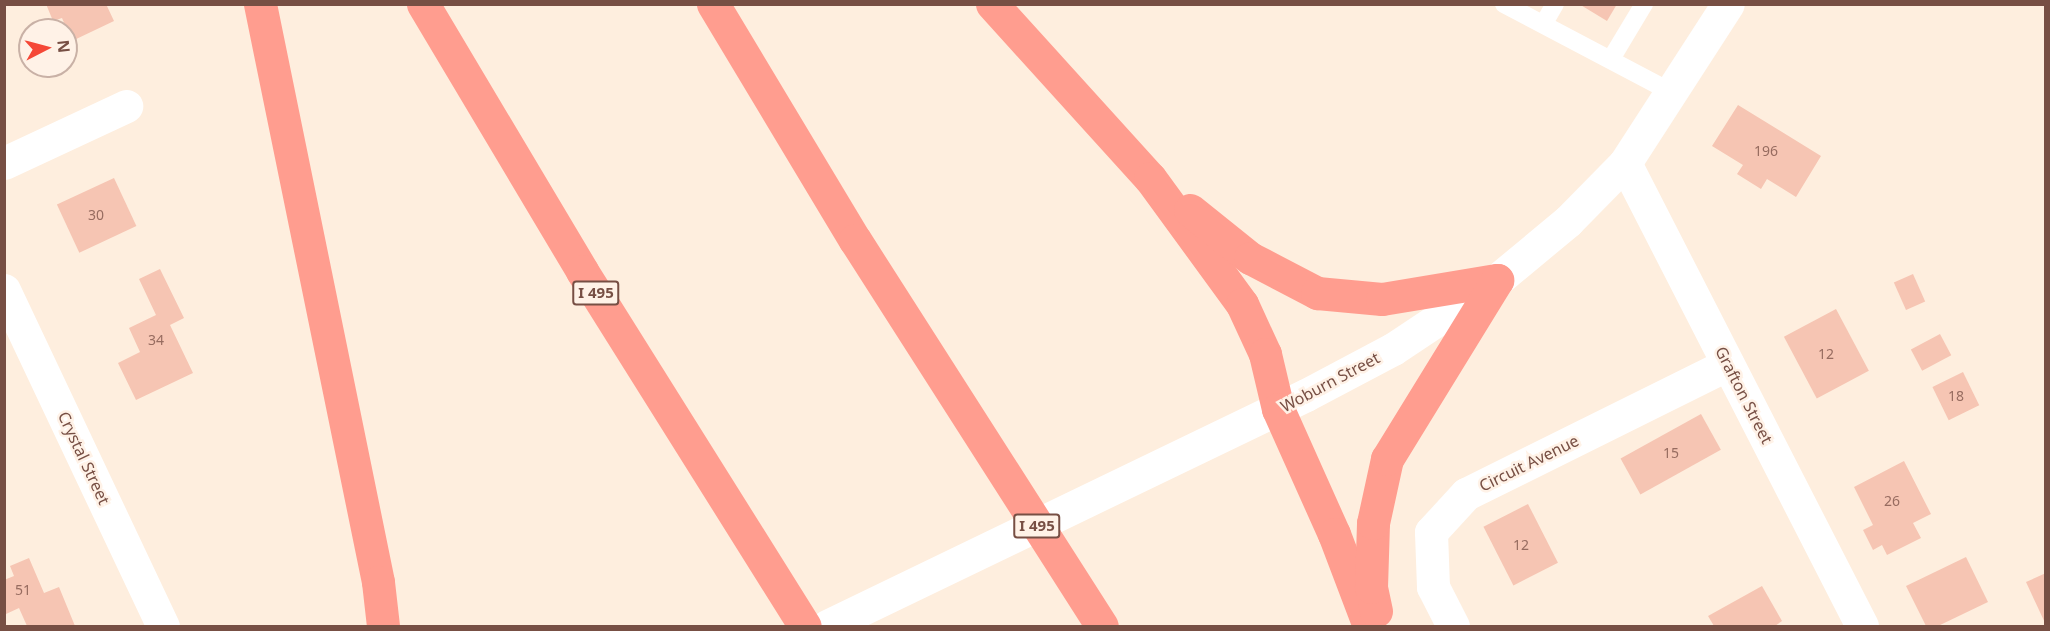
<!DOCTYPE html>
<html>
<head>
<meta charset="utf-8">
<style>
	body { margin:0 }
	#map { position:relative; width:2050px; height:631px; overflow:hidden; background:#feeede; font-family:"Noto Sans",sans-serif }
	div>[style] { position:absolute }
	.building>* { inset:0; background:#f6c5b3; transform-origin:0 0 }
	.lane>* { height:18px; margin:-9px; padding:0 9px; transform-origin:9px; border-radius:9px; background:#fff }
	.street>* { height:33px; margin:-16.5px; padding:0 16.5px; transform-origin:16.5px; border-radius:16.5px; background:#fff }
	.secondary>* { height:33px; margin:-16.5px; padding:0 16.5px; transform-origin:16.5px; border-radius:16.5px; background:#fff }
	.highway>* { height:33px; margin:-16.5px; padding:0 16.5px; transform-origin:16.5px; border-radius:16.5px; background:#ff9d8f }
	span { translate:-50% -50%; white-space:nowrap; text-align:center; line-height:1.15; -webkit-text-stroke:5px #fff2e7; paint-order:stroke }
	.number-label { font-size:14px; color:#976c60 }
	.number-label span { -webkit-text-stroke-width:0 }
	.shield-label span { padding:2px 4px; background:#fff2e7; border:2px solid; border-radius:4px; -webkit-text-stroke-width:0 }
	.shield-label { font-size:15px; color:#774f44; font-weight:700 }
	.street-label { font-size:16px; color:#774f44 }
	.frame { position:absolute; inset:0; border:6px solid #774f44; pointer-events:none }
	.north { position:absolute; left:18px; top:18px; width:60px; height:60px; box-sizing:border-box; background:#fff2e7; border:2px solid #c9b1a6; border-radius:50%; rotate:84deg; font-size:16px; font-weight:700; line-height:24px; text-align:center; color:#774f44 }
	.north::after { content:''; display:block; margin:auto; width:21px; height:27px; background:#f54837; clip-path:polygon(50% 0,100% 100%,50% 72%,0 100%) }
</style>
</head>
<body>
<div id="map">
	<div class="building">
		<div style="clip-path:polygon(46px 4px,106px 4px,114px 21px,72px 41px,62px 18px,53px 21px)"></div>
		<div style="clip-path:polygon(1579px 4px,1617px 4px,1607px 21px)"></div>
		<div style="clip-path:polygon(1738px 105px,1821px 156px,1796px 197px,1767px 179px,1761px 189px,1737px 174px,1743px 165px,1712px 146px)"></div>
		<div style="left:114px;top:178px;width:53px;height:63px;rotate:65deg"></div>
		<div style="clip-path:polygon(160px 269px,184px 318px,170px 325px,193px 373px,136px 400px,118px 363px,140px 352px,129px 328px,156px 315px,139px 279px)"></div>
		<div style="left:1913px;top:274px;width:30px;height:21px;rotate:66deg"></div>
		<div style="left:1836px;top:309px;width:70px;height:59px;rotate:62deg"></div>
		<div style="left:1940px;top:334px;width:24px;height:33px;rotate:62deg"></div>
		<div style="left:1963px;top:372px;width:37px;height:34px;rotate:64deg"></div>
		<div style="left:1701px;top:414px;width:41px;height:92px;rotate:61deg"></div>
		<div style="clip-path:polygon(1904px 461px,1931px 514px,1913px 523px,1921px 538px,1887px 555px,1882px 545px,1873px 550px,1863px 530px,1873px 525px,1854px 487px)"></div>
		<div style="left:1528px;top:504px;width:66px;height:50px;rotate:63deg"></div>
		<div style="clip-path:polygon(1966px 557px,1988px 602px,1938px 626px,1926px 626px,1906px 586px)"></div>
		<div style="clip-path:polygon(29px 558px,44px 593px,59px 587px,75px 626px,27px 626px,19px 608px,6px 614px,4px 580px,14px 576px,10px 566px)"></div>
		<div style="clip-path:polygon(2046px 573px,2046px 625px,2026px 582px)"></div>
		<div style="clip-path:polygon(1762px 586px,1782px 621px,1775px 626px,1714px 626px,1708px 616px)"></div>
	</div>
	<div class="lane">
		<div style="left:1504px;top:4px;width:191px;rotate:27.8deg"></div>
		<div style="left:1544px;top:23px;width:22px;rotate:-60deg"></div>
		<div style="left:1611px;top:59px;width:64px;rotate:-59deg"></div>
	</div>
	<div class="street">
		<div style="left:4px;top:163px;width:135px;rotate:-25deg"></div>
		<div style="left:1625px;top:163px;width:520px;rotate:62.89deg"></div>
		<div style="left:4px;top:290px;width:372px;rotate:64.7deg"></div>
		<div style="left:1453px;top:626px;width:44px;rotate:-117.1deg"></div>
		<div style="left:1433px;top:587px;width:55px;rotate:-92.1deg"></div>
		<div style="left:1431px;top:532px;width:52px;rotate:-47.4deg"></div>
		<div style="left:1466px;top:494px;width:292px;rotate:-26.4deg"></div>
	</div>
	<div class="secondary">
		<div style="left:827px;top:626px;width:532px;rotate:-25.75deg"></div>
		<div style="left:1306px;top:395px;width:98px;rotate:-27.9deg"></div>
		<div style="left:1393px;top:349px;width:125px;rotate:-33.6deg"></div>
		<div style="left:1497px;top:280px;width:92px;rotate:-39.7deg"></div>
		<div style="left:1568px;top:221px;width:81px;rotate:-45.5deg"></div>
		<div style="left:1625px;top:163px;width:189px;rotate:-57.1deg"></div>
	</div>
	<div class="highway">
		<div style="left:260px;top:4px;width:590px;rotate:78.46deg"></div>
		<div style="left:378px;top:582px;width:44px;rotate:83.5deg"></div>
		<div style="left:423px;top:4px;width:311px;rotate:59.2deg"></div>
		<div style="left:582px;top:271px;width:419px;rotate:57.9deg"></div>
		<div style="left:713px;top:4px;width:275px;rotate:59deg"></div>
		<div style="left:855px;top:240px;width:458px;rotate:57.4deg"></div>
		<div style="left:992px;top:4px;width:235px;rotate:47.8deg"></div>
		<div style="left:1150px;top:178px;width:156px;rotate:53.9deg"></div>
		<div style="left:1242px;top:304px;width:55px;rotate:65.3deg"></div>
		<div style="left:1265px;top:354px;width:57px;rotate:76.7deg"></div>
		<div style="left:1278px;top:409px;width:137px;rotate:65.9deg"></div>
		<div style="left:1334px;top:534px;width:98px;rotate:69.2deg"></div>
		<div style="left:1190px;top:210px;width:77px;rotate:38.7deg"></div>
		<div style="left:1250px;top:258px;width:76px;rotate:27.6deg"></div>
		<div style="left:1317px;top:293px;width:65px;rotate:5.3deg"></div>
		<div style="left:1382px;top:299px;width:117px;rotate:-9.4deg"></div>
		<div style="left:1376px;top:611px;width:25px;rotate:-102deg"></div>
		<div style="left:1371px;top:587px;width:64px;rotate:-88.2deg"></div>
		<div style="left:1373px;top:523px;width:66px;rotate:-77.7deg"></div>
		<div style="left:1387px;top:459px;width:210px;rotate:-58.4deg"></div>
	</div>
	<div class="number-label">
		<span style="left:1766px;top:151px">196</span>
		<span style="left:96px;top:215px">30</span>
		<span style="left:156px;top:340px">34</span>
		<span style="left:1826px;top:354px">12</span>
		<span style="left:1956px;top:396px">18</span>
		<span style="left:1671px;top:453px">15</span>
		<span style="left:1892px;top:501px">26</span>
		<span style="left:1521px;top:545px">12</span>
		<span style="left:23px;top:590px">51</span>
	</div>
	<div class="shield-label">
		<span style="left:596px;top:293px">I 495</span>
		<span style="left:1037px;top:526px">I 495</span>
	</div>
	<div class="street-label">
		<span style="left:1330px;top:382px;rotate:-28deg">Woburn Street</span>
		<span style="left:1744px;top:395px;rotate:63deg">Grafton Street</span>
		<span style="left:84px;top:458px;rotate:65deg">Crystal Street</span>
		<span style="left:1529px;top:463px;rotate:-26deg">Circuit Avenue</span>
	</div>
	<div class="frame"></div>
	<div class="north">N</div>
</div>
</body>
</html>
